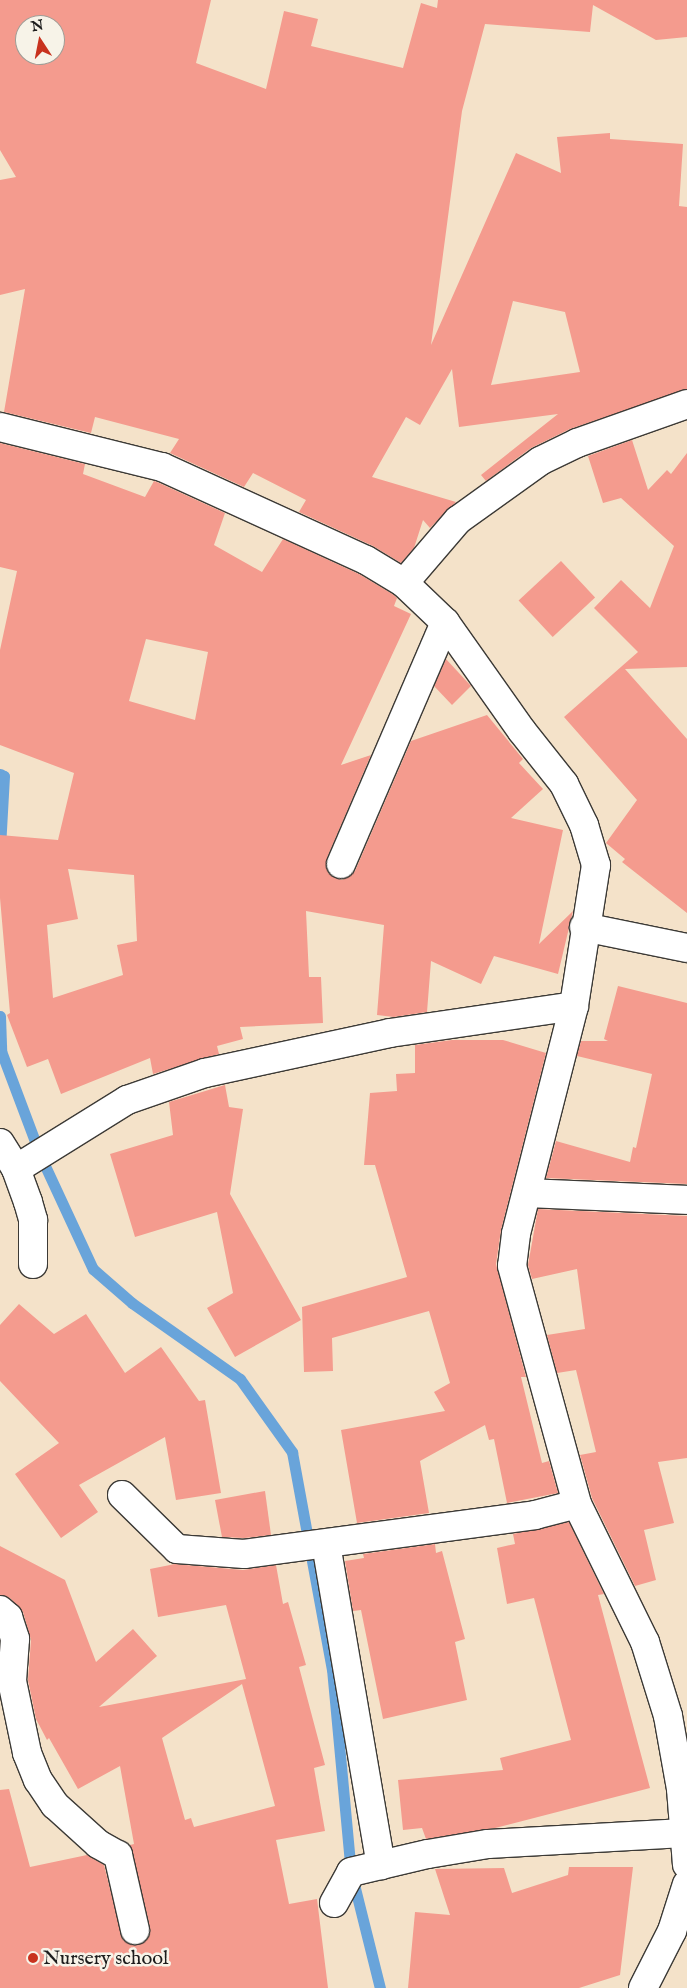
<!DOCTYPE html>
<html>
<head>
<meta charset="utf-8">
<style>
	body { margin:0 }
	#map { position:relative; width:687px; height:1988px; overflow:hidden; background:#f4e2c9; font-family:"IM FELL English",serif }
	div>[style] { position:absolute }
	.stream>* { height:11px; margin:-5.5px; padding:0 5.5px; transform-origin:5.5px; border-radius:5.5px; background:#69a4da }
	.building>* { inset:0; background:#f49b8e; transform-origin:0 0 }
	.roads { filter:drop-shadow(1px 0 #3c3a36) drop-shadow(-1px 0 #3c3a36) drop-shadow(0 1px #3c3a36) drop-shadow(0 -1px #3c3a36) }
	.street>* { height:28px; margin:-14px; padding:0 14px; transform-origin:14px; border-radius:14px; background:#fff }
	.dots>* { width:14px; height:14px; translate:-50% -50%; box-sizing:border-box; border:2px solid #f7f3e8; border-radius:50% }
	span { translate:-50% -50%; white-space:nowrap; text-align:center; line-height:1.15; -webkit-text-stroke:5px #f7f3e8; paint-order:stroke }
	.poi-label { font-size:20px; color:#1c1c1c }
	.left { translate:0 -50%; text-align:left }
	.north { position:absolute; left:15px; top:15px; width:50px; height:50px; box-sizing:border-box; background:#f7f3e8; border:1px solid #9f9d96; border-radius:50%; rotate:349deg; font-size:14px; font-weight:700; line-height:20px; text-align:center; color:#1c1c1c }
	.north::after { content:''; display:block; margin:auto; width:18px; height:22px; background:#c8321e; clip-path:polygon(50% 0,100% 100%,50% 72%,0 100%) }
</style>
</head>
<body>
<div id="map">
	<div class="stream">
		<div style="left:0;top:774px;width:4px;rotate:27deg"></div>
		<div style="left:4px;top:776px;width:72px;rotate:93.2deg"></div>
		<div style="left:0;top:1016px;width:35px;rotate:88deg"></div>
		<div style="left:1px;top:1051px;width:111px;rotate:69.4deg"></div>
		<div style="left:40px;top:1155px;width:126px;rotate:65.1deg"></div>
		<div style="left:93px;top:1269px;width:52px;rotate:41.1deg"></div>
		<div style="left:132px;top:1303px;width:132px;rotate:35.1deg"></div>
		<div style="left:240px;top:1379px;width:90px;rotate:54.5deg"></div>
		<div style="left:292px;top:1452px;width:221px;rotate:79.6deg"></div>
		<div style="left:332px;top:1669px;width:204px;rotate:84.7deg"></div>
		<div style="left:351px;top:1872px;width:120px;rotate:76deg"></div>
	</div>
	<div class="building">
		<div style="clip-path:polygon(evenodd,0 0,211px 0,196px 63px,266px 89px,284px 11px,318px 19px,311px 46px,403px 68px,421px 3px,437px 8px,438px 0,687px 0,687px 37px,656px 40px,593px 5px,590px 32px,485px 24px,462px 111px,431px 345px,516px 153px,561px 173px,557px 137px,610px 133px,610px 139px,683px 144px,679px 206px,687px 207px,687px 389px,570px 429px,531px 448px,486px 481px,481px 475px,558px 414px,459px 427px,452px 369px,420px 425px,406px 417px,372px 477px,456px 502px,430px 528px,423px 520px,414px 548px,401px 563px,373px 546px,299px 512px,306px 500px,253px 473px,244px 487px,170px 453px,179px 439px,95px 417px,91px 433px,4px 412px,25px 289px,0 295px,0 180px,16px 177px,0 150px,0 0,25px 25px,55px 25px,55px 55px,25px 55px,25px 25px,0 0,513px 301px,565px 312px,580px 372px,491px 385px,513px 301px)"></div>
		<div style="clip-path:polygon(632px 440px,648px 490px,667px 470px,671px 474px,687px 453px,687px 667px,625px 669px,687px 739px,687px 913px,622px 862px,625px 859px,606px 843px,637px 800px,564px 717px,638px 652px,594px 608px,621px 580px,650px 608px,674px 546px,621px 498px,603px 503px,588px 456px)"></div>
		<div style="clip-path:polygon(evenodd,0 443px,85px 464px,83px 474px,145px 497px,154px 481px,157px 482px,225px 513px,214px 545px,262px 572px,283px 539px,359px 574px,394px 595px,397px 598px,394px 606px,411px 614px,341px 765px,371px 755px,327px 858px,328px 873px,342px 880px,355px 871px,411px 741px,487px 715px,523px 759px,519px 763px,543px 789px,511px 818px,563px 830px,539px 944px,573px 911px,558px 974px,494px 956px,481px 984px,431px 961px,427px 1012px,394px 1017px,377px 1015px,384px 925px,306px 911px,309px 977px,321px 977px,323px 1023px,240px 1027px,243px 1039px,217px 1046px,219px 1054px,153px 1074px,150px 1058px,61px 1094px,48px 1059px,27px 1067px,7px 1015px,10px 1013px,0 898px,0 835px,58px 840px,74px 773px,0 745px,0 650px,17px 571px,0 567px,0 443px,146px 639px,208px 652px,195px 720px,129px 701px,146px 639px,0 443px,68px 869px,134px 875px,137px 941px,117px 945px,123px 975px,53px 998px,47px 925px,78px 919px,68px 869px)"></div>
		<div style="left:561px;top:561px;width:50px;height:58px;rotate:47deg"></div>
		<div style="clip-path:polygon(446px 659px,471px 686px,452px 705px,434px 686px)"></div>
		<div style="clip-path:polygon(618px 986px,687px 1003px,687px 1184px,546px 1178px,556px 1141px,630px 1162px,633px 1147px,636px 1148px,652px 1074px,577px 1056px,581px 1041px,608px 1041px,604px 1039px)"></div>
		<div style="clip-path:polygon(452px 1040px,503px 1040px,546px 1053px,501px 1230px,496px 1264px,526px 1377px,521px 1377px,542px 1463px,549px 1461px,558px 1493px,507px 1503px,494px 1439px,489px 1440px,485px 1425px,420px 1461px,429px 1513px,357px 1523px,341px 1430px,445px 1411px,434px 1392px,450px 1383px,429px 1311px,332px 1338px,333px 1371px,304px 1372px,302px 1307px,407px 1277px,375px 1165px,364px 1165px,370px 1093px,397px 1091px,396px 1074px,415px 1073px,415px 1045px)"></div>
		<div style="clip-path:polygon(225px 1085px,229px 1107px,243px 1109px,230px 1194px,301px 1320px,235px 1357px,207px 1308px,233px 1293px,217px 1212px,135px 1237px,110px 1154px,173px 1135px,169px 1102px)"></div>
		<div style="clip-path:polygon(538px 1209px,687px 1216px,687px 1458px,658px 1462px,674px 1523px,644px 1530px,656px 1580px,635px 1586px,592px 1498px,580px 1455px,596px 1452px,576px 1370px,557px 1373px,547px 1335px,585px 1329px,577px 1269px,532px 1279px,528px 1265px)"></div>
		<div style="clip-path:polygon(19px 1304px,54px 1334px,86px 1314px,125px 1373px,161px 1347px,199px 1401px,205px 1400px,221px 1493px,176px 1500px,165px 1437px,79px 1485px,98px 1512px,61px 1538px,15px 1474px,59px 1443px,0 1381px,0 1325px)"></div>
		<div style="clip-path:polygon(265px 1491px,271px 1535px,244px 1538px,222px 1537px,215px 1500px)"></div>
		<div style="clip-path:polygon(569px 1522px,604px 1594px,598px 1595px,650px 1788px,495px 1828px,426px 1839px,422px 1828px,403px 1830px,398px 1780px,503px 1770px,500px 1758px,571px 1740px,534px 1598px,507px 1604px,497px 1548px,515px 1544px,513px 1534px)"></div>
		<div style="clip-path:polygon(435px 1544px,436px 1553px,442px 1551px,465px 1639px,455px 1642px,467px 1700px,383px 1719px,361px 1610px,353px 1611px,345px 1561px,364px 1558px,363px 1554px)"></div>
		<div style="clip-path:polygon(evenodd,0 1546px,65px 1580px,96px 1662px,133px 1629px,157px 1656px,99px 1707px,246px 1679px,226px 1605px,158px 1617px,150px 1569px,175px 1564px,243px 1570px,276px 1565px,283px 1604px,288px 1602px,306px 1665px,299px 1667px,325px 1765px,314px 1768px,325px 1831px,276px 1840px,289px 1904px,317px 1899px,328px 1988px,0 1988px,0 1790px,9px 1789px,30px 1867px,87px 1855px,104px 1865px,123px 1940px,139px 1945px,150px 1935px,150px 1927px,130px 1845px,134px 1844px,120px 1766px,78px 1789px,49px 1738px,47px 1740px,36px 1719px,28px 1680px,31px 1640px,23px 1612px,10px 1598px,0 1595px,0 1546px,242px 1684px,275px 1806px,194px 1827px,191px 1818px,185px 1820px,162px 1738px,242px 1684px)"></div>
		<div style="clip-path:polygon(569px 1867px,633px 1867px,620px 1975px,579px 1988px,408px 1988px,415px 1912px,450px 1915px,435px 1869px,504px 1868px,512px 1893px,568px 1875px)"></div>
	</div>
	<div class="roads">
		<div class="street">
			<div style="left:0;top:427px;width:167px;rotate:13.9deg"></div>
			<div style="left:162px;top:467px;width:224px;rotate:24.5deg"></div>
			<div style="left:366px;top:560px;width:44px;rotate:31.2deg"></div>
			<div style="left:404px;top:583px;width:57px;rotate:43.6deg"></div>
			<div style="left:445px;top:622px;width:133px;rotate:54.8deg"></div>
			<div style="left:522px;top:731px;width:68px;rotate:51.6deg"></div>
			<div style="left:564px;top:784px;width:46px;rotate:64deg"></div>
			<div style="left:584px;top:825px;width:42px;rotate:73.3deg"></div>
			<div style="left:596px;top:865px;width:143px;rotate:98.9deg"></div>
			<div style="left:574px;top:1006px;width:235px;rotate:104.3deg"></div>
			<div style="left:516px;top:1234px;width:32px;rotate:97deg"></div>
			<div style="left:512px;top:1266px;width:247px;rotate:74.7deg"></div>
			<div style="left:577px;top:1504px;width:154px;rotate:63.8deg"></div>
			<div style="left:645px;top:1642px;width:77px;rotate:72.7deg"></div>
			<div style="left:668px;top:1716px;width:74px;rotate:79.9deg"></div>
			<div style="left:681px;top:1789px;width:76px;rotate:85.5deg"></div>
			<div style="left:404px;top:583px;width:83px;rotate:-49.4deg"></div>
			<div style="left:458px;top:520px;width:101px;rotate:-35.7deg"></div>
			<div style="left:540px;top:461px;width:41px;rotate:-25.9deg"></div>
			<div style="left:577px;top:443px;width:117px;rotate:-19.5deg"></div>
			<div style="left:341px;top:864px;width:263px;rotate:-66.7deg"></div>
			<div style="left:584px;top:927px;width:105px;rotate:11.5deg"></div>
			<div style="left:0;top:1143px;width:31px;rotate:58deg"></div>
			<div style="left:16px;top:1169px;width:35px;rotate:70deg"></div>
			<div style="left:28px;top:1202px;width:19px;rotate:74deg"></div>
			<div style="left:33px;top:1220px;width:44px;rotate:90deg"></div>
			<div style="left:16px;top:1169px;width:131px;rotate:-31.9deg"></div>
			<div style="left:127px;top:1100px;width:83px;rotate:-19.1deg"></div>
			<div style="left:205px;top:1073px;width:189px;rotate:-12.2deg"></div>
			<div style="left:390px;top:1033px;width:186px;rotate:-8.3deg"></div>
			<div style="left:529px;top:1193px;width:158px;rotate:2.5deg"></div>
			<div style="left:122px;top:1495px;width:77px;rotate:44.5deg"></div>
			<div style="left:177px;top:1549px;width:67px;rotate:4.3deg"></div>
			<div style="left:244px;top:1554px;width:294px;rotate:-7.6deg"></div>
			<div style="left:535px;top:1515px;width:43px;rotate:-14.7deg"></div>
			<div style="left:326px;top:1544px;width:326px;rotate:80.3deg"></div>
			<div style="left:0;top:1610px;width:11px;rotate:41deg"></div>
			<div style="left:8px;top:1617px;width:23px;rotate:72deg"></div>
			<div style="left:15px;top:1639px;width:42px;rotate:94.1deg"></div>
			<div style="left:12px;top:1681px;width:74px;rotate:78.2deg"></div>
			<div style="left:27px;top:1753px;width:29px;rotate:68deg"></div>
			<div style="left:38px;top:1780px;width:30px;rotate:56deg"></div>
			<div style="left:55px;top:1805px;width:58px;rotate:42.2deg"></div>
			<div style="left:98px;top:1844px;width:23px;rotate:29deg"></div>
			<div style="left:118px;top:1855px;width:77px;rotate:77.2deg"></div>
			<div style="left:334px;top:1903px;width:35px;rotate:-61deg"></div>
			<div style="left:351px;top:1872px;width:79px;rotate:-13.2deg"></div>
			<div style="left:428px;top:1854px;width:61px;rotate:-9.5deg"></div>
			<div style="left:488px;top:1844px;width:196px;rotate:-3.2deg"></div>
			<div style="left:643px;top:1988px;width:64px;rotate:-63deg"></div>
			<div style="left:672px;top:1931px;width:49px;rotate:-72.3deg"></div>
		</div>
	</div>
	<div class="dots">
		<div style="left:33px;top:1958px;background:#c8321e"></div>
	</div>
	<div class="poi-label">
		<span class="left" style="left:43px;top:1958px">Nursery school</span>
	</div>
	<div class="north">N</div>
</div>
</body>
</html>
